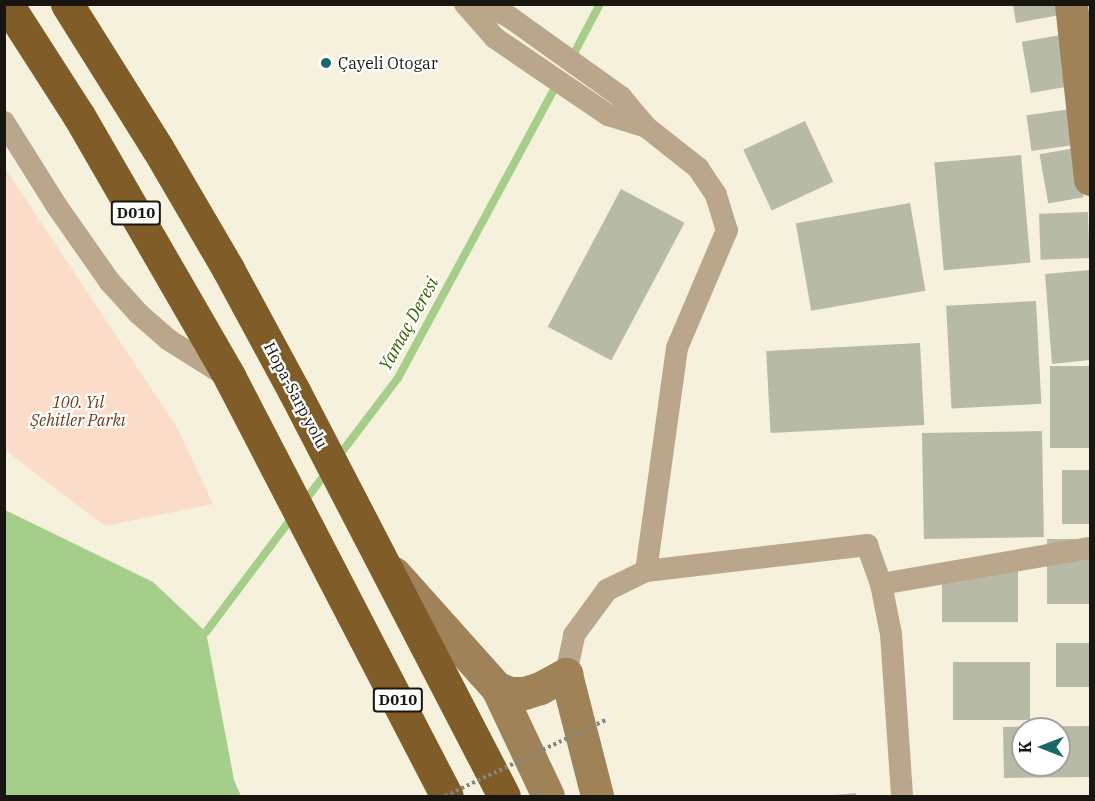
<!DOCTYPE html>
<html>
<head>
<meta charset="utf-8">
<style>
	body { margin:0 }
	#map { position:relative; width:1095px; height:801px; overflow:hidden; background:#f6f1dd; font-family:"IBM Plex Serif",serif }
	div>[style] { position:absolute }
	.green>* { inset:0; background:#fadcc8 }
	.water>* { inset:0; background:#a5ce8b }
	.stream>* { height:8px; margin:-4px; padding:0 4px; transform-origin:4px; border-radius:4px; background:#a5ce8b }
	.building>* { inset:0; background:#b7baa7; transform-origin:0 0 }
	.minor>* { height:22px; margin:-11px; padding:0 11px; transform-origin:11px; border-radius:11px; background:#baa68b }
	.secondary>* { height:33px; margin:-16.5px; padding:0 16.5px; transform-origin:16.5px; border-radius:16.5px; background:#9f8258 }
	.trunk>* { height:33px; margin:-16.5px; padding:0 16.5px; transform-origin:16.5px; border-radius:16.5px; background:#805d28 }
	.path-bridge>* { height:4px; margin-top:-2px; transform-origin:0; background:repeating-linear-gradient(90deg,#888577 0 3px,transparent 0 6px) }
	.dots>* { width:16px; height:16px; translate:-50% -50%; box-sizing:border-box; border:3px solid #fff; border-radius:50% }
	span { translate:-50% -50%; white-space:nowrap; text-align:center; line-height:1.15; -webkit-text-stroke:4.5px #fff; paint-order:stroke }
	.shield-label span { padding:2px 4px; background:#fff; border:2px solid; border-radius:4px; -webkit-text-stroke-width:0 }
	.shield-label { font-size:15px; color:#18160f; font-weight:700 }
	.poi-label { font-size:16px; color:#18160f }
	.left { translate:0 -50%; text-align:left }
	.street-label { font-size:16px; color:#18160f }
	.park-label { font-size:16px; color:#673c19; font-style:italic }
	.water-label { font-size:18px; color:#356501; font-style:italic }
	.frame { position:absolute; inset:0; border:6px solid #18160f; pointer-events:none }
	.north { position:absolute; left:1011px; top:717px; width:60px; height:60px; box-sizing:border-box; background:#fff; border:2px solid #a3a29f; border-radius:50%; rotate:270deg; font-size:16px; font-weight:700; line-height:24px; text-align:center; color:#18160f }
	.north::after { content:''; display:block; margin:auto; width:21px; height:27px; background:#1a6765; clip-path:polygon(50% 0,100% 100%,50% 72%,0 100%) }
</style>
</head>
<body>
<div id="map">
	<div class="green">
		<div style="clip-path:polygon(5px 168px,178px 429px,213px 504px,105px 526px,5px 450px)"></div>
	</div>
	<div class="water">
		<div style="clip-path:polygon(5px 510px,153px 582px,206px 632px,234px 780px,241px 796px,5px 796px)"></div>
	</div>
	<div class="stream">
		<div style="left:571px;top:59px;width:62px;rotate:-62.2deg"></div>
		<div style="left:338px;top:457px;width:99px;rotate:-52.8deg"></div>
		<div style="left:398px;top:378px;width:336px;rotate:-61.6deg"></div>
		<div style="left:304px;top:502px;width:39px;rotate:-53deg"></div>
		<div style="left:206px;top:632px;width:145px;rotate:-53.1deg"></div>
	</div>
	<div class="building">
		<div style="clip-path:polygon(1013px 4px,1058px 4px,1060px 15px,1016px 23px)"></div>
		<div style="left:1072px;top:33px;width:52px;height:51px;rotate:80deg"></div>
		<div style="left:1071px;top:109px;width:36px;height:45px;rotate:82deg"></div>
		<div style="left:805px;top:121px;width:67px;height:68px;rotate:65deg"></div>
		<div style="left:1075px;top:148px;width:50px;height:36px;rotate:80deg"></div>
		<div style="left:1021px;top:155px;width:108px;height:87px;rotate:85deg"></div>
		<div style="left:621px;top:189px;width:72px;height:156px;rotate:28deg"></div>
		<div style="left:910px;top:203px;width:89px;height:116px;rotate:80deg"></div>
		<div style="left:1088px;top:212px;width:46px;height:49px;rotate:88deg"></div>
		<div style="clip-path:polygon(1090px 270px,1090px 360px,1052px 364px,1045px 274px)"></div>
		<div style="left:1036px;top:301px;width:103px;height:90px;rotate:87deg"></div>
		<div style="left:920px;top:343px;width:82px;height:154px;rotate:87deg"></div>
		<div style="left:1090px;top:366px;width:82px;height:40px;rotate:90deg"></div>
		<div style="left:1042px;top:431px;width:106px;height:120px;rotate:89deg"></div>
		<div style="left:1062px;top:470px;width:28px;height:54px"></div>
		<div style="left:1047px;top:539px;width:43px;height:65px"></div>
		<div style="left:942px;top:566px;width:76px;height:56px"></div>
		<div style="left:1090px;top:643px;width:44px;height:34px;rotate:90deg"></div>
		<div style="left:953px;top:662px;width:77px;height:58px"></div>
		<div style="clip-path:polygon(evenodd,1090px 726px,1090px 777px,1004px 778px,1003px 727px,1090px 726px,1023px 729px,1059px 729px,1059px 765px,1023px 765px,1023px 729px)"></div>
		<div style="clip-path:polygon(856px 793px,856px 796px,834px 796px,834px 795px)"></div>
	</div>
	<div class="minor">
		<div style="left:465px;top:4px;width:45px;rotate:48.6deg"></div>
		<div style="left:495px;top:38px;width:137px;rotate:34.3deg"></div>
		<div style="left:608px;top:115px;width:39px;rotate:17deg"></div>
		<div style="left:482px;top:4px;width:29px;rotate:25deg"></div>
		<div style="left:508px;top:16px;width:139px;rotate:35.6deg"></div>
		<div style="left:621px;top:97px;width:38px;rotate:50deg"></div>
		<div style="left:645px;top:126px;width:68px;rotate:38.4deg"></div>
		<div style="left:698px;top:168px;width:32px;rotate:56deg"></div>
		<div style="left:716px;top:195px;width:37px;rotate:73deg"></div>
		<div style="left:727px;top:230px;width:128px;rotate:113deg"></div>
		<div style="left:677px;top:348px;width:225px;rotate:97.9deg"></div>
		<div style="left:4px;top:122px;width:98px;rotate:57.9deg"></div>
		<div style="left:56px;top:205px;width:94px;rotate:55deg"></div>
		<div style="left:110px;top:282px;width:43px;rotate:47.8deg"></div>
		<div style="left:139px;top:314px;width:40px;rotate:41deg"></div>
		<div style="left:169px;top:340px;width:67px;rotate:32.3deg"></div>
		<div style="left:881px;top:584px;width:212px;rotate:-9.8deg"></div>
		<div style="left:566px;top:674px;width:40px;rotate:-78deg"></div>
		<div style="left:574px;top:635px;width:56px;rotate:-53.7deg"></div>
		<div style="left:607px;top:590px;width:43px;rotate:-26deg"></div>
		<div style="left:646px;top:571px;width:223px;rotate:-6.7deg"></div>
		<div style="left:867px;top:545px;width:41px;rotate:70.3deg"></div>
		<div style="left:881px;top:584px;width:51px;rotate:78.7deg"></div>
		<div style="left:891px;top:634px;width:162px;rotate:86.1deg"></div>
	</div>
	<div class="secondary">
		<div style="left:1071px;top:4px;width:176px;rotate:83.8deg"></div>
		<div style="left:394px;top:573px;width:154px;rotate:48.2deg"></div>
		<div style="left:497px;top:688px;width:119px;rotate:64.7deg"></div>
		<div style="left:497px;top:688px;width:15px;rotate:20deg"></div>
		<div style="left:511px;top:693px;width:13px"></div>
		<div style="left:524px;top:693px;width:17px;rotate:-17deg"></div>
		<div style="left:540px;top:688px;width:30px;rotate:-28deg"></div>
		<div style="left:566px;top:674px;width:126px;rotate:75.7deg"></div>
	</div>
	<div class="trunk">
		<div style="left:7px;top:4px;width:133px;rotate:57.3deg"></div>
		<div style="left:79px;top:116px;width:302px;rotate:60deg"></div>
		<div style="left:230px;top:378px;width:471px;rotate:62.6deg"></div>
		<div style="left:67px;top:4px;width:171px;rotate:57.9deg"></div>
		<div style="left:158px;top:149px;width:139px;rotate:59.7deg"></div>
		<div style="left:228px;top:269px;width:139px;rotate:61.6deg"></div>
		<div style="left:294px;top:391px;width:456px;rotate:62.6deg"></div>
	</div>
	<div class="path-bridge">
		<div style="left:445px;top:796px;width:178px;rotate:-25.3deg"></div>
	</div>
	<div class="dots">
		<div style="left:326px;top:63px;background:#1a6765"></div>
	</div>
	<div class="shield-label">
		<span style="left:136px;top:213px">D010</span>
		<span style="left:398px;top:700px">D010</span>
	</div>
	<div class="poi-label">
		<span class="left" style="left:338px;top:63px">Çayeli Otogar</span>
	</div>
	<div class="street-label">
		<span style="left:296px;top:395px;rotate:62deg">Hopa-Sarp yolu</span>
	</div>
	<div class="park-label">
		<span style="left:78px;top:411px">100. Yıl<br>Şehitler Parkı</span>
	</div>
	<div class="water-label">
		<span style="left:409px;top:324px;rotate:-61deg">Yamaç Deresi</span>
	</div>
	<div class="frame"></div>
	<div class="north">K</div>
</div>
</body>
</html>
